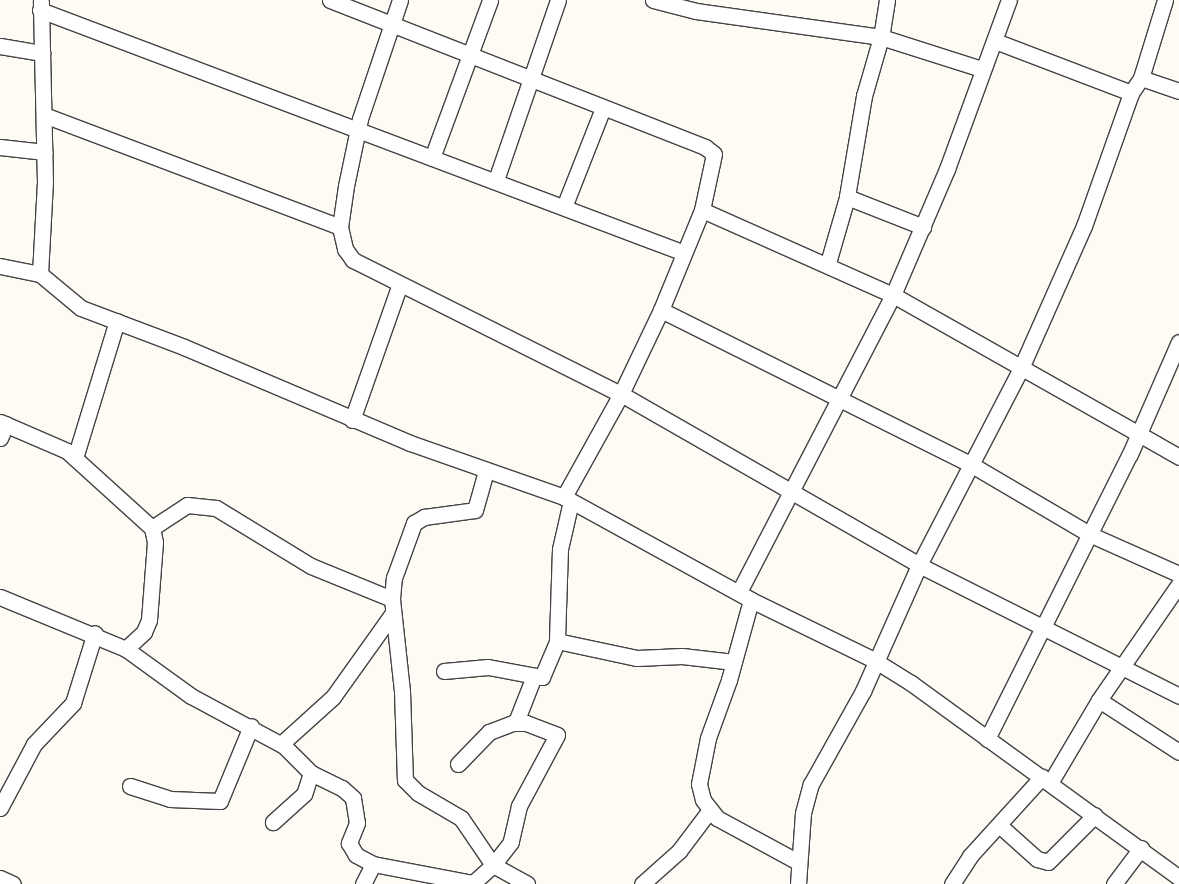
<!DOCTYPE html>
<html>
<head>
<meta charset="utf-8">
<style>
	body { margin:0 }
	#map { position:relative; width:1179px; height:884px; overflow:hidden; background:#fefaf4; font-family:"Roboto Serif",serif }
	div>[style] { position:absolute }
	.roads { filter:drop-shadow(1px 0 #434343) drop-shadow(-1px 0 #434343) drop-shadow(0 1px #434343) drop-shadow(0 -1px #434343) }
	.street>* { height:15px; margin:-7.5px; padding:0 7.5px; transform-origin:7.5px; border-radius:7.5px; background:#fff }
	span { translate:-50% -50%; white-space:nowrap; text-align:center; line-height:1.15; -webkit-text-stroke:5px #fff; paint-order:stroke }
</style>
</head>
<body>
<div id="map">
	<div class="roads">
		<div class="street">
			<div style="left:330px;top:0;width:403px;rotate:21.4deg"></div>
			<div style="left:705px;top:147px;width:11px;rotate:38deg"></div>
			<div style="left:714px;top:154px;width:57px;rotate:102.1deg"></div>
			<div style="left:702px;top:210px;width:108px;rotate:112.3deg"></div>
			<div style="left:661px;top:310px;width:93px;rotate:115.5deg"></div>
			<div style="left:621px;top:394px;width:118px;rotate:119deg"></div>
			<div style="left:400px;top:0;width:126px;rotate:108.6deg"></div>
			<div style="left:360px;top:119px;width:68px;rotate:101.8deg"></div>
			<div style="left:346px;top:186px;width:41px;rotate:98.3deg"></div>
			<div style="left:340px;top:227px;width:23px;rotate:77deg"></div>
			<div style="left:345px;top:249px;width:14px;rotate:54deg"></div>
			<div style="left:353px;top:260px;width:300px;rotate:26.6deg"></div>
			<div style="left:621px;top:394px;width:344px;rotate:29.8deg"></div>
			<div style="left:919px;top:565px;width:291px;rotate:26.7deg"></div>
			<div style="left:653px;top:0;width:44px;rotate:14.3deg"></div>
			<div style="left:696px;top:11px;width:187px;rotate:8deg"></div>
			<div style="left:881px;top:37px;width:106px;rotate:17.6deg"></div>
			<div style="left:887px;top:0;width:37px;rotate:99deg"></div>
			<div style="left:881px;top:37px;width:61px;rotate:106.1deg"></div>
			<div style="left:864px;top:96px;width:102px;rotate:99.6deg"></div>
			<div style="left:847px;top:197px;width:82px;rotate:21.5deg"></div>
			<div style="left:40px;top:10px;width:688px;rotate:20.67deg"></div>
			<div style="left:995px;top:41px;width:146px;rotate:20.9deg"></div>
			<div style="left:0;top:46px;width:43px;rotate:9.5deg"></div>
			<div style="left:1141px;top:78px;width:40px;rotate:18.9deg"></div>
			<div style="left:44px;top:115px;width:316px;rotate:20.7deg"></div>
			<div style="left:0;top:147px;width:45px;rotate:6.3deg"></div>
			<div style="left:432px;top:158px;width:168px;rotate:-69.8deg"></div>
			<div style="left:496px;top:180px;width:190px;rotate:-71deg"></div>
			<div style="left:564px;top:207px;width:106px;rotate:-68.5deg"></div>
			<div style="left:702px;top:210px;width:209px;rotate:24deg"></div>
			<div style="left:893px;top:295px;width:329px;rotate:29.5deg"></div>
			<div style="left:828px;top:263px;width:69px;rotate:-73.9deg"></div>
			<div style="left:0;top:266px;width:41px;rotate:11.3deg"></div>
			<div style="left:40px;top:274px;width:53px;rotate:39.7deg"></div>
			<div style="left:81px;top:308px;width:110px;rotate:20.7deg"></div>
			<div style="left:184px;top:347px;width:246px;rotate:23deg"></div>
			<div style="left:410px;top:443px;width:163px;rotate:19.3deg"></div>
			<div style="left:564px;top:497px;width:213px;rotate:28.8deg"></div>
			<div style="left:751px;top:600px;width:137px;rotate:26deg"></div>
			<div style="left:874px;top:660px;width:44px;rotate:31.9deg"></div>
			<div style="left:911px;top:683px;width:331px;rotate:36deg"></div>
			<div style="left:40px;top:274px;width:92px;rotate:-86.9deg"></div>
			<div style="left:45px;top:182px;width:181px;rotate:-91.3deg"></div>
			<div style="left:661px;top:310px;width:347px;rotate:26.5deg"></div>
			<div style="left:972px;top:465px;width:136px;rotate:30.5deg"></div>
			<div style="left:1089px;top:534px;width:98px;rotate:24deg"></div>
			<div style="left:352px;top:420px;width:144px;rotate:-70.6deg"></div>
			<div style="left:0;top:422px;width:73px;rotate:23.4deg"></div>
			<div style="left:67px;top:451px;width:115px;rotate:42.2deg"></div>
			<div style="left:152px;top:528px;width:14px;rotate:78deg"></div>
			<div style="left:155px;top:542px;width:78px;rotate:94.4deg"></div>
			<div style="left:149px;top:620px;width:13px;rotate:113deg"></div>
			<div style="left:144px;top:632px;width:25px;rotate:137deg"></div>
			<div style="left:0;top:438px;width:15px;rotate:-67deg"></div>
			<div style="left:75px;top:458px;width:143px;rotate:-73deg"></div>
			<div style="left:571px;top:501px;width:49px;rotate:102.9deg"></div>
			<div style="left:560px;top:549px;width:92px;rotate:91.9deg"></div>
			<div style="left:557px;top:641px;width:82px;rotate:12deg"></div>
			<div style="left:637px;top:658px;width:45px;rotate:-2.5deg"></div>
			<div style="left:682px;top:656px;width:52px;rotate:6.6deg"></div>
			<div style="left:152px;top:528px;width:42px;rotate:-33.3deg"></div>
			<div style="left:187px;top:505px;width:29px;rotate:6deg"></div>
			<div style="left:216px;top:508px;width:111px;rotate:31.4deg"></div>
			<div style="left:311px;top:566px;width:87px;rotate:22.2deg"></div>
			<div style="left:392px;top:599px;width:21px;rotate:-85deg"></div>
			<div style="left:394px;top:578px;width:59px;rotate:-70deg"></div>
			<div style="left:414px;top:523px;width:12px;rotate:-31deg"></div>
			<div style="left:424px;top:517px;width:51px;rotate:-7.8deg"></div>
			<div style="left:475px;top:510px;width:41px;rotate:-74.2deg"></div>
			<div style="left:739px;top:592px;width:335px;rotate:-62.6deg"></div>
			<div style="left:893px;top:295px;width:137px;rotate:-66.8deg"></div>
			<div style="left:947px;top:169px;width:180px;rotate:-69.9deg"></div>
			<div style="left:0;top:597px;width:136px;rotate:22.4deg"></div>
			<div style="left:126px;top:649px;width:80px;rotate:35.9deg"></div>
			<div style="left:191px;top:696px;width:106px;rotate:28.3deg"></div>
			<div style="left:284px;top:746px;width:38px;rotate:45deg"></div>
			<div style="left:311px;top:773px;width:22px;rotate:108deg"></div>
			<div style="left:304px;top:794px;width:42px;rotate:137.9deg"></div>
			<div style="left:392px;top:599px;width:93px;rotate:83.8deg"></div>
			<div style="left:402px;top:691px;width:89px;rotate:88.1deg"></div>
			<div style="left:405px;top:780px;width:18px;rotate:45deg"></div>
			<div style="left:418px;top:793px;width:50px;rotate:30.2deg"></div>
			<div style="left:461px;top:818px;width:57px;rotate:55.8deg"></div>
			<div style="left:493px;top:865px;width:39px;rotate:29deg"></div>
			<div style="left:751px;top:600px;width:83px;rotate:105.4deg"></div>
			<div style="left:729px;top:680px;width:62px;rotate:109.9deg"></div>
			<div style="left:708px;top:738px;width:47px;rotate:101.1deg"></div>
			<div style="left:699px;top:784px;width:16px;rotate:76deg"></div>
			<div style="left:703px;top:800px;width:23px;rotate:52deg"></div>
			<div style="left:717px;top:818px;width:92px;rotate:28.5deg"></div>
			<div style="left:444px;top:671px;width:44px;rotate:-5.2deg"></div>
			<div style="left:488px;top:667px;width:55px;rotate:10.5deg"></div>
			<div style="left:542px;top:677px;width:39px;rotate:-67deg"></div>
			<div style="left:1099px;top:700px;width:95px;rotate:33deg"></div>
			<div style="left:516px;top:722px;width:49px;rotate:-68.6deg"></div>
			<div style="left:987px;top:739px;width:319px;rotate:-63.4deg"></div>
			<div style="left:1130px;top:454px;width:122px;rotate:-66.4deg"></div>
			<div style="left:281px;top:744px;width:70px;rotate:-42.1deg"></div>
			<div style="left:333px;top:697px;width:103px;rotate:-54.5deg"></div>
			<div style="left:458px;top:764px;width:45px;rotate:-45.9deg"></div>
			<div style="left:489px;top:732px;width:26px;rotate:-21deg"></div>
			<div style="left:513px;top:723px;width:13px"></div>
			<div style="left:526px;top:723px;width:33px;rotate:21deg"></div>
			<div style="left:557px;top:735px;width:81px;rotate:118.2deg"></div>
			<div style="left:519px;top:806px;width:37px;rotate:103deg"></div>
			<div style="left:511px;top:842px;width:29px;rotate:128deg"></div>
			<div style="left:493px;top:865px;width:28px;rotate:138deg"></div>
			<div style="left:311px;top:773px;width:34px;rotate:26deg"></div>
			<div style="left:342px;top:788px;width:15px;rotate:42deg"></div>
			<div style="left:353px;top:798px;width:25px;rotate:81deg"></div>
			<div style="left:357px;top:823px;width:22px;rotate:112deg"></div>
			<div style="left:349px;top:843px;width:14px;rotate:60deg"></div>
			<div style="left:356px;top:855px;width:19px;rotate:28deg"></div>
			<div style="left:373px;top:864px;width:102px;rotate:10.8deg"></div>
			<div style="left:1050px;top:783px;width:96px;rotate:-59.4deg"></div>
			<div style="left:1099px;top:700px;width:141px;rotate:-55.4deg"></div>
			<div style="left:130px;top:786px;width:42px;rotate:18deg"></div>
			<div style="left:170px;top:799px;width:50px;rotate:2.3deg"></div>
			<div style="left:220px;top:801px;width:81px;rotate:-67.5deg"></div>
			<div style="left:0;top:808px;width:72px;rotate:-62deg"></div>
			<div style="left:34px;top:744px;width:57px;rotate:-46.4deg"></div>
			<div style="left:73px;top:703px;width:73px;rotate:-72.6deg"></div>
			<div style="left:999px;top:825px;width:51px;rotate:41.8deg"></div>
			<div style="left:1037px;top:859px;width:11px;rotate:15deg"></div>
			<div style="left:1048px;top:862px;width:66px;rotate:-45deg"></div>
			<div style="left:0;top:878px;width:14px;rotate:25deg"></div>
			<div style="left:363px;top:884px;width:22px;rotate:-63deg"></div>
			<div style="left:642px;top:884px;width:50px;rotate:-41.7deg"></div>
			<div style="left:679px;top:851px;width:51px;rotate:-52.9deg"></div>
			<div style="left:798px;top:884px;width:71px;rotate:-86deg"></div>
			<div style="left:803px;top:813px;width:30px;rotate:-75deg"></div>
			<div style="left:811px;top:784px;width:107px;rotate:-60.8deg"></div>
			<div style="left:863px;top:691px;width:138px;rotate:-66deg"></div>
			<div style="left:919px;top:565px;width:222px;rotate:-62.6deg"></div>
			<div style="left:1021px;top:368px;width:155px;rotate:-66.1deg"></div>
			<div style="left:1084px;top:226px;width:141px;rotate:-70.5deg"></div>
			<div style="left:1131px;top:93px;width:18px;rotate:-56deg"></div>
			<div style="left:1141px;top:78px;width:82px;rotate:-72.9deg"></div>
			<div style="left:952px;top:884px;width:33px;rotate:-57deg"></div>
			<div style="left:970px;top:856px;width:107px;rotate:-47.7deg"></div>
			<div style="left:1114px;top:884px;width:45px;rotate:-53.1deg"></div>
		</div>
	</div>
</div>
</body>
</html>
